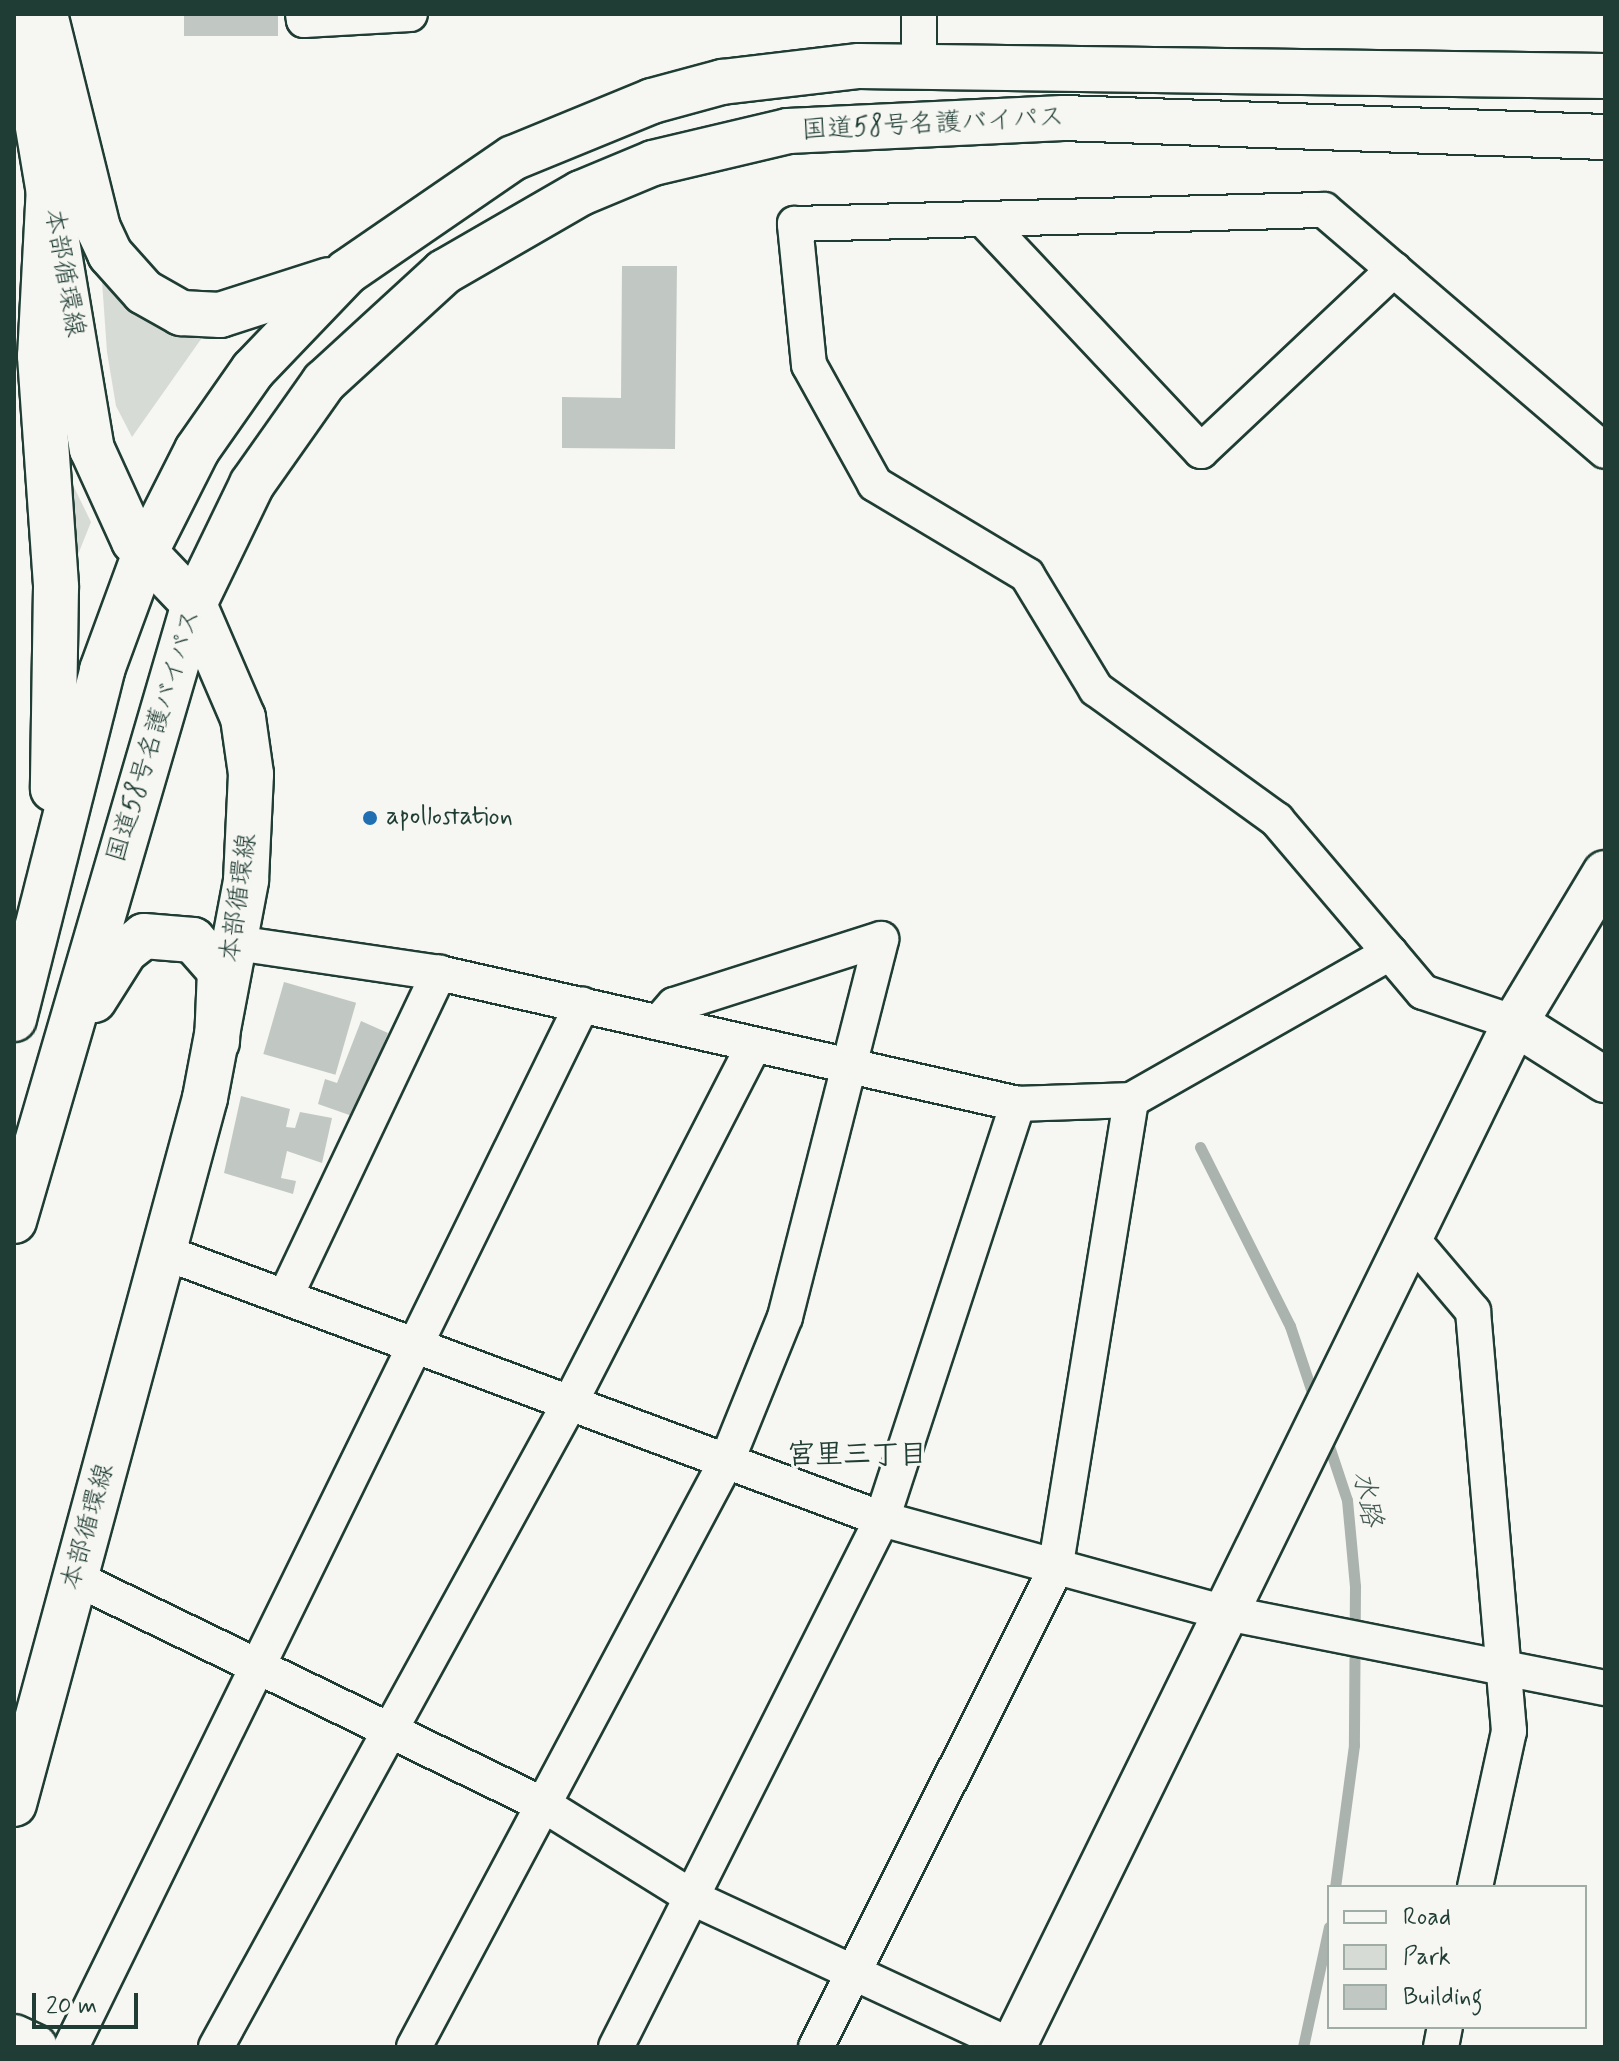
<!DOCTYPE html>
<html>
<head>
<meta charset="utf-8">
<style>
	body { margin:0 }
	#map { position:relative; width:1619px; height:2061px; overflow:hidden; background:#f6f6f2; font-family:Mynerve,"Klee One",sans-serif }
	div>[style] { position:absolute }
	.green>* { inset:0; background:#d6dbd6 }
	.stream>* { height:11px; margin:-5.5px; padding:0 5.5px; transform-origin:5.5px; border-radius:5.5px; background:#aab3ae }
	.building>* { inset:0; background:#c1c8c3; transform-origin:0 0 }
	.roads { filter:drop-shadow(2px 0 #1f3d34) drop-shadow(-2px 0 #1f3d34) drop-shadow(0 2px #1f3d34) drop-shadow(0 -2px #1f3d34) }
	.street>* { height:34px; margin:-17px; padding:0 17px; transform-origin:17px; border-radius:17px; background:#f6f6f2 }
	.secondary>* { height:44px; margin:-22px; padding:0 22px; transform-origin:22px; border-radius:22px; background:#f6f6f2 }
	.primary>* { height:44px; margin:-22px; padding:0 22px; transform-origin:22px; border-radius:22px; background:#f6f6f2 }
	.highway>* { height:44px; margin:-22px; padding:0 22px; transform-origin:22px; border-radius:22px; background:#f6f6f2 }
	.dots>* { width:22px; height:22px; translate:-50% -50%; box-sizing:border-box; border:4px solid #f6f6f2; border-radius:50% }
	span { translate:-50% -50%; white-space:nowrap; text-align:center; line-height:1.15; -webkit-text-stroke:6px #f6f6f2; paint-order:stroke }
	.street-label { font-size:26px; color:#1f3d34 }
	.poi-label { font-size:26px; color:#1f3d34 }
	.left { translate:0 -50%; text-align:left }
	.neighbourhood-label { font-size:28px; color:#1f3d34; font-weight:700 }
	.water-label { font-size:28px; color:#425a52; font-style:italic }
	.frame { position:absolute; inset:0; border:16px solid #1f3d34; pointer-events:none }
	.legend { position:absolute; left:1327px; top:1885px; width:260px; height:144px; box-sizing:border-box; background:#f6f6f2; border:2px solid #a0aca6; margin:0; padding:10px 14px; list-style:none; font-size:24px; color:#1f3d34 }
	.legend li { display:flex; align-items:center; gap:16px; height:40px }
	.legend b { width:40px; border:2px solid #a0aca6 }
	.scale { position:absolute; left:32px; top:1993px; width:106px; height:36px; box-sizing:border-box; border:4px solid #1f3d34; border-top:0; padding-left:10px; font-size:24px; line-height:28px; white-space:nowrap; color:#1f3d34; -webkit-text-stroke:6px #f6f6f2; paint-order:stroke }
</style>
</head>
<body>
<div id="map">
	<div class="green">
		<div style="clip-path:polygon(107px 279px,206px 332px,132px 437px,116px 406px,107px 352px,102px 281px)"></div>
		<div style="clip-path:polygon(69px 477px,91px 522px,71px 572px)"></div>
	</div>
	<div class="stream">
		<div style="left:1200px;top:1147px;width:200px;rotate:63.3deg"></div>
		<div style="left:1290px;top:1326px;width:79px;rotate:71.6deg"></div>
		<div style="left:1326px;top:1437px;width:66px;rotate:71.6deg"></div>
		<div style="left:1347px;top:1500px;width:86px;rotate:84.7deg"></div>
		<div style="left:1355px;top:1586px;width:159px;rotate:90.4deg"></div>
		<div style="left:1354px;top:1745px;width:143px;rotate:97.6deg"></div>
		<div style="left:1303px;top:2047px;width:123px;rotate:-77.8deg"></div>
	</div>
	<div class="building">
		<div style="left:184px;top:14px;width:94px;height:22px"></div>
		<div style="clip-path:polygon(622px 266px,677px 266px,675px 449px,562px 448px,562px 397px,621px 398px)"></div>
		<div style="left:284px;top:982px;width:75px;height:75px;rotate:16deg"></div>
		<div style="clip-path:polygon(361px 1021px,388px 1033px,355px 1117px,318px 1104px,325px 1079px,337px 1083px)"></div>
		<div style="clip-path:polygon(241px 1096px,290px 1109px,286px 1127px,295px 1128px,300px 1112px,332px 1118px,322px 1163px,287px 1151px,281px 1178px,296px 1181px,293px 1194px,224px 1173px)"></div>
	</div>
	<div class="roads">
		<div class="street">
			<div style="left:303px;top:14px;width:6px;rotate:81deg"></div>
			<div style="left:304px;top:20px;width:106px;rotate:-3.2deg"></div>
			<div style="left:919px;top:14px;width:48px;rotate:90deg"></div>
			<div style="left:984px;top:220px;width:317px;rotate:46.8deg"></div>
			<div style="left:1201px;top:451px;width:265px;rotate:-43.3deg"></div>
			<div style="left:236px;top:943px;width:205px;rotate:8.4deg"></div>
			<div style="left:439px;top:973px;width:594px;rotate:12.75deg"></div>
			<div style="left:1018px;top:1104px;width:113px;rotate:-2deg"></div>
			<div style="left:1131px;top:1100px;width:298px;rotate:-29.6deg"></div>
			<div style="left:1390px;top:953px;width:51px;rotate:49.8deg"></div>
			<div style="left:1423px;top:992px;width:97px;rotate:18.6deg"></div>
			<div style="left:1390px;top:953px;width:175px;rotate:-130.4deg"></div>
			<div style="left:1277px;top:820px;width:223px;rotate:-144.1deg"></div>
			<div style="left:1096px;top:689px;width:133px;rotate:-121.2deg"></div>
			<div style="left:1027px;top:575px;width:177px;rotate:-149.1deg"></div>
			<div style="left:875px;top:484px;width:136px;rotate:-119deg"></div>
			<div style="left:809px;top:365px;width:142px;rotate:-95.7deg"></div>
			<div style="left:795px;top:224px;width:529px;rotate:-1.52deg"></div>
			<div style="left:1324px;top:210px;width:370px;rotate:40.6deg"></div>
			<div style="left:1411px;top:1238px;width:96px;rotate:49.7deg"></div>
			<div style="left:1473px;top:1311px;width:422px;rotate:85.1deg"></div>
			<div style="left:1509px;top:1731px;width:160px;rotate:102.3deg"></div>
			<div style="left:166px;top:1253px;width:764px;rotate:20.38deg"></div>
			<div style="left:882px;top:1519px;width:352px;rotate:15.3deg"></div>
			<div style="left:1221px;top:1612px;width:391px;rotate:11.2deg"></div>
			<div style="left:286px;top:1295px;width:357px;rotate:-64.6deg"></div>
			<div style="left:75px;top:1578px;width:521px;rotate:25.83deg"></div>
			<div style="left:544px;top:1805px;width:178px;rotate:31.9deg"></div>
			<div style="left:695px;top:1899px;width:352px;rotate:24.9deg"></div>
			<div style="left:71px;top:2047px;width:1161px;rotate:-63.88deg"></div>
			<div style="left:216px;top:2047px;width:739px;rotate:-61.22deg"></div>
			<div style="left:572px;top:1399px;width:398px;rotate:-62.8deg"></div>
			<div style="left:414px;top:2047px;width:667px;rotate:-61.94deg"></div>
			<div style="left:728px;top:1458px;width:152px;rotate:-68deg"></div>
			<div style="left:785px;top:1317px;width:390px;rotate:-75.7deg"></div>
			<div style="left:881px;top:939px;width:217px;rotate:162.3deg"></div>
			<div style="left:674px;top:1005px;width:23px;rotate:131deg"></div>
			<div style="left:616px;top:2047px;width:591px;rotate:-63.26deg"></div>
			<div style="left:882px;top:1519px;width:437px;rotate:-71.9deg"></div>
			<div style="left:816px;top:2047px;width:534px;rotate:-63.39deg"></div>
			<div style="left:1055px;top:1570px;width:476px;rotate:-80.8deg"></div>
			<div style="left:1441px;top:2047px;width:20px;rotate:-79deg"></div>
		</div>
		<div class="secondary">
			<div style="left:1515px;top:1023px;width:107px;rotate:32.3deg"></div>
			<div style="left:14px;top:2037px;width:23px;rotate:25deg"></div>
			<div style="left:1013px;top:2047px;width:1140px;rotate:-63.88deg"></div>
			<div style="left:1515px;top:1023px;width:175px;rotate:-59deg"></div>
		</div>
		<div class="primary">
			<div style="left:14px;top:1804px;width:731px;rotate:-74.86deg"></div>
			<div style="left:205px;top:1098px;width:222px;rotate:-79.3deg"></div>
			<div style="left:246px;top:880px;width:106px;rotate:-87.3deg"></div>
			<div style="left:251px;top:774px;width:57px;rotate:-98.1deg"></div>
			<div style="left:243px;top:718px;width:124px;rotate:-113.3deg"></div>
		</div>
		<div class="highway">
			<div style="left:19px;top:14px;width:441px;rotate:80.5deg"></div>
			<div style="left:92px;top:449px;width:101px;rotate:65.5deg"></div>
			<div style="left:134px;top:541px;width:87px;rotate:46.4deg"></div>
			<div style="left:45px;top:14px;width:220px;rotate:76.1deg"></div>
			<div style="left:98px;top:228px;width:29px;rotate:65deg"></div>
			<div style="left:110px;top:254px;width:51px;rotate:48.2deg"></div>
			<div style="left:144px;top:292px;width:43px;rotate:29.6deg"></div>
			<div style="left:181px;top:313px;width:39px;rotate:3deg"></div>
			<div style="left:220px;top:315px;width:114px;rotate:-17.8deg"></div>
			<div style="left:49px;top:186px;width:170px;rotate:93deg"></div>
			<div style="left:40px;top:356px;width:232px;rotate:86deg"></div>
			<div style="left:56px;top:587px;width:202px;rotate:90.9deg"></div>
			<div style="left:94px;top:1000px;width:58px;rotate:-57.7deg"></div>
			<div style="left:125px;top:951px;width:24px;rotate:-38deg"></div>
			<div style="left:144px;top:936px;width:49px;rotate:4.7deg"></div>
			<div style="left:193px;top:940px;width:41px;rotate:48.9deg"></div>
			<div style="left:220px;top:971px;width:71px;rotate:92.4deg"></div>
			<div style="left:14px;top:1019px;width:360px;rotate:-75.8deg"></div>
			<div style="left:102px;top:670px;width:125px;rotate:-69.8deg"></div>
			<div style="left:145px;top:553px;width:115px;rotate:-63.2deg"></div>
			<div style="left:197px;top:450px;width:98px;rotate:-55deg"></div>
			<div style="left:253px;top:370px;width:136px;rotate:-46.2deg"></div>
			<div style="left:347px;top:272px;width:201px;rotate:-34.5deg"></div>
			<div style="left:513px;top:158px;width:150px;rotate:-22.3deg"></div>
			<div style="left:652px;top:101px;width:73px;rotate:-15.2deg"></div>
			<div style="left:722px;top:82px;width:138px;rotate:-6.7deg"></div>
			<div style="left:859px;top:66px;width:746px;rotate:0.77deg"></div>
			<div style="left:14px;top:1221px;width:643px;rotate:-73.74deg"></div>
			<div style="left:194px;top:604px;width:133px;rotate:-64.2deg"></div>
			<div style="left:252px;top:484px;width:125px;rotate:-54.8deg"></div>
			<div style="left:324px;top:382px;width:163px;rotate:-42.5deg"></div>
			<div style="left:444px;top:272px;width:158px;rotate:-30deg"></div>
			<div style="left:581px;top:193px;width:78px;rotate:-22.6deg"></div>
			<div style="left:653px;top:163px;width:139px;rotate:-13.3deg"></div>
			<div style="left:788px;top:131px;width:275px;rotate:-2.7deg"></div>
			<div style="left:1063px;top:118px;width:542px;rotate:2.01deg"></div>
		</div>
	</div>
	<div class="dots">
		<div style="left:370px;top:818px;background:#1f6fb2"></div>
	</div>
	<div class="street-label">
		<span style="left:933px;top:125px;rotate:-3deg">国道58号名護バイパス</span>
		<span style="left:63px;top:273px;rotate:80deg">本部循環線</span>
		<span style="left:155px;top:736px;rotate:-73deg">国道58号名護バイパス</span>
		<span style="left:240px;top:898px;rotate:-82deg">本部循環線</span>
		<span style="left:89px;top:1527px;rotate:-74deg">本部循環線</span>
	</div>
	<div class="poi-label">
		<span class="left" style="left:386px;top:818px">apollostation</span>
	</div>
	<div class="neighbourhood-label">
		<span style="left:857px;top:1456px">宮里三丁目</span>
	</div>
	<div class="water-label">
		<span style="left:1366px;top:1499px;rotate:79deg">水路</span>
	</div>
	<div class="frame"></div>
	<ul class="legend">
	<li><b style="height:10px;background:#f6f6f2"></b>Road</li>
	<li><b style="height:22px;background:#d6dbd6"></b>Park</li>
	<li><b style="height:22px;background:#c1c8c3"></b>Building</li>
	</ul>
	<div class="scale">20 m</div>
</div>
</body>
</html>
